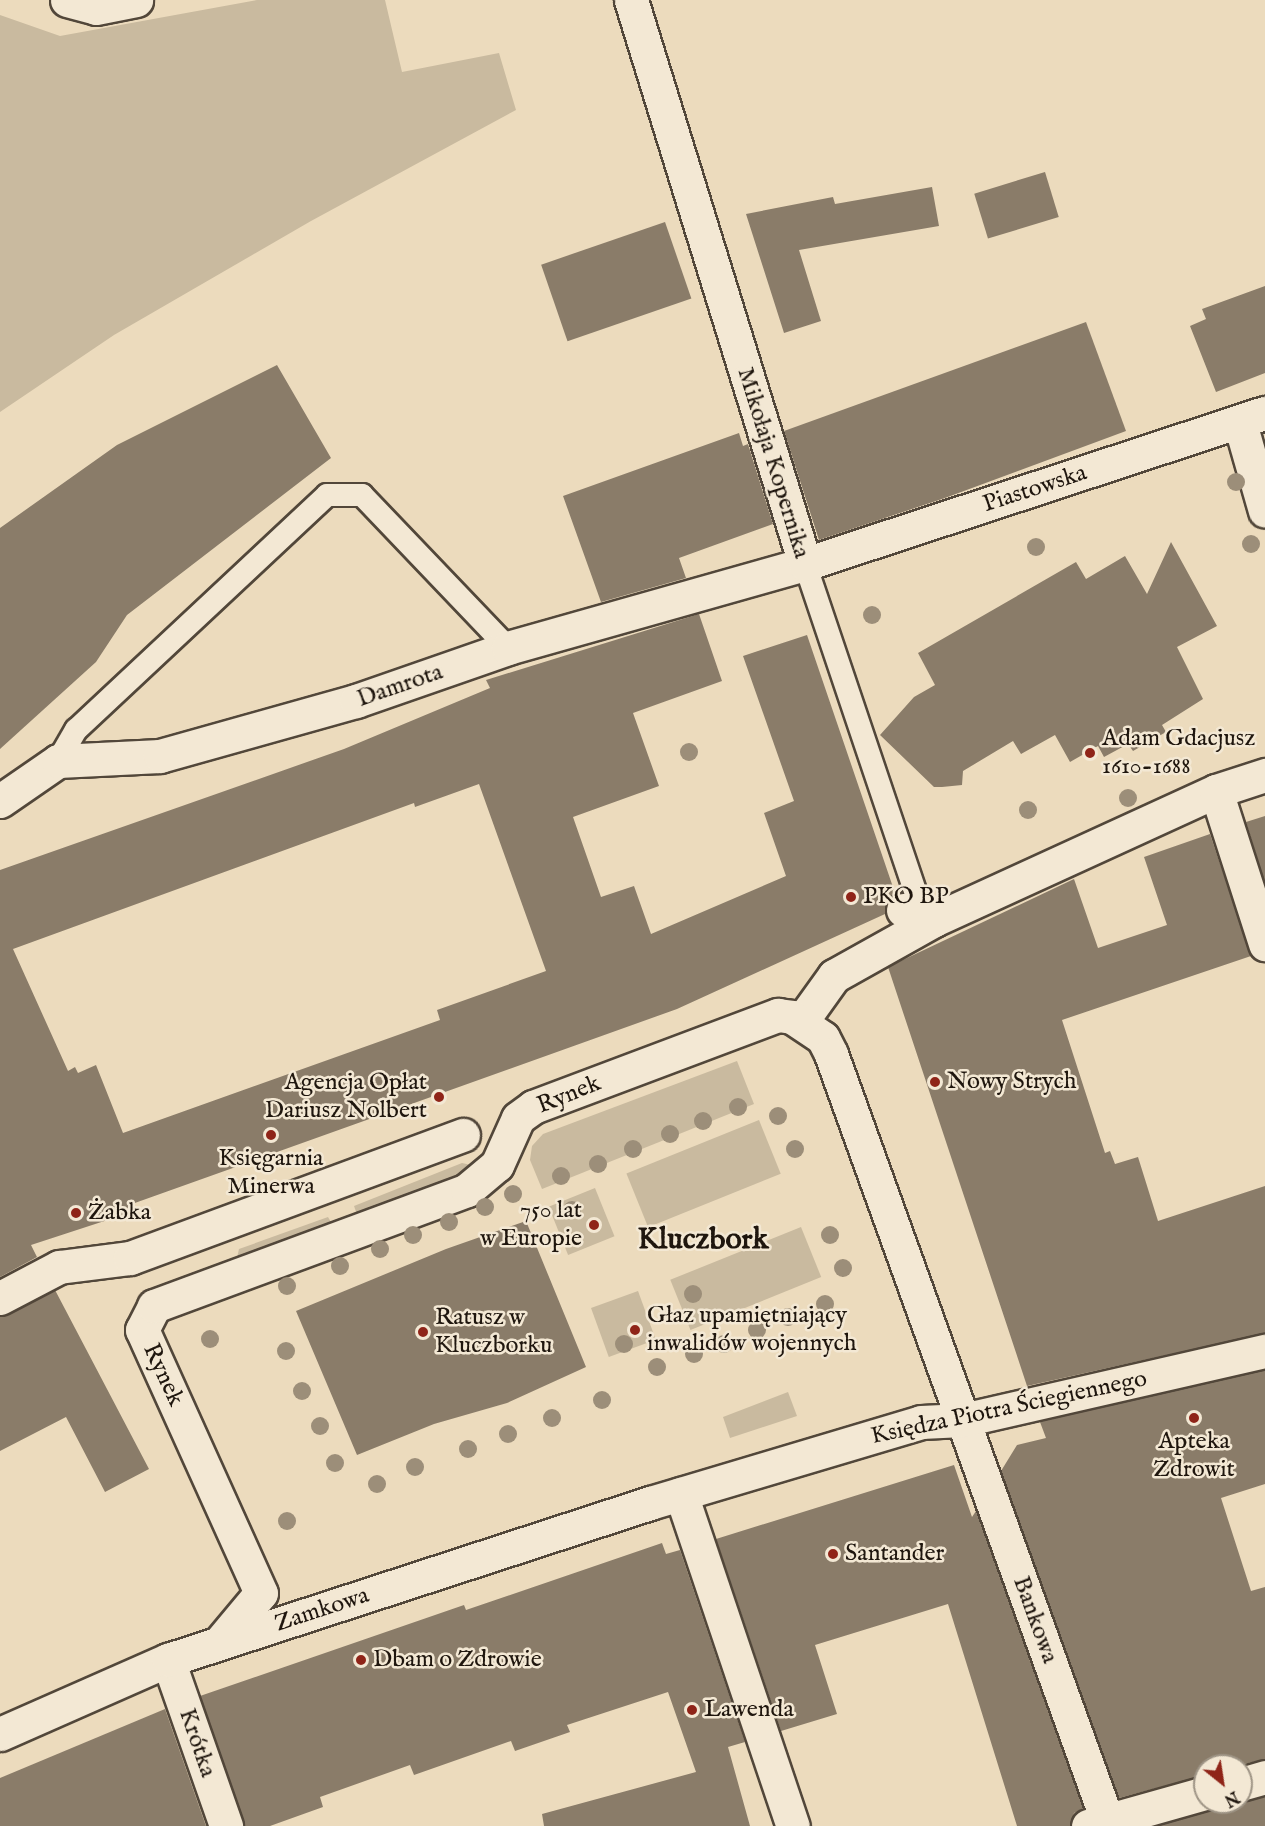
<!DOCTYPE html>
<html>
<head>
<meta charset="utf-8">
<style>
	body { margin:0 }
	#map { position:relative; width:1265px; height:1826px; overflow:hidden; background:#ecdbbd; font-family:"IM FELL English",serif }
	div>[style] { position:absolute }
	.green>* { inset:0; background:#c9ba9f; transform-origin:0 0 }
	.building>* { inset:0; background:#8a7c69; transform-origin:0 0 }
	.roads { filter:drop-shadow(2px 0 #52473a) drop-shadow(-2px 0 #52473a) drop-shadow(0 2px #52473a) drop-shadow(0 -2px #52473a) }
	.service>* { height:22px; margin:-11px; padding:0 11px; transform-origin:11px; border-radius:11px; background:#f3e8d4 }
	.pedestrian>* { height:33px; margin:-16.5px; padding:0 16.5px; transform-origin:16.5px; border-radius:16.5px; background:#f3e8d4 }
	.minor>* { height:33px; margin:-16.5px; padding:0 16.5px; transform-origin:16.5px; border-radius:16.5px; background:#f3e8d4 }
	.trees>* { width:18px; height:18px; margin:-9px; border-radius:50%; background:#9c8e79 }
	.dots>* { width:16px; height:16px; translate:-50% -50%; box-sizing:border-box; border:3px solid #f3e8d4; border-radius:50% }
	span { translate:-50% -50%; white-space:nowrap; text-align:center; line-height:1.15; -webkit-text-stroke:5px #f3e8d4; paint-order:stroke }
	.street-label { font-size:24px; color:#1f160e }
	.poi-label { font-size:24px; color:#1f160e }
	.left { translate:0 -50%; text-align:left }
	.right { translate:-100% -50%; text-align:right }
	.district-label { font-size:30px; color:#1f160e; font-weight:700 }
	.north { position:absolute; left:1193px; top:1754px; width:60px; height:60px; box-sizing:border-box; background:#f3e8d4; border:2px solid #9e9485; border-radius:50%; rotate:150deg; font-size:16px; font-weight:700; line-height:24px; text-align:center; color:#1f160e }
	.north::after { content:''; display:block; margin:auto; width:21px; height:27px; background:#8f2418; clip-path:polygon(50% 0,100% 100%,50% 72%,0 100%) }
</style>
</head>
<body>
<div id="map">
	<div class="green">
		<div style="clip-path:polygon(257px 0,385px 0,402px 72px,499px 53px,516px 110px,311px 221px,114px 335px,0 412px,0 15px,60px 36px)"></div>
		<div style="clip-path:polygon(737px 1061px,754px 1104px,542px 1189px,530px 1160px,532px 1146px,543px 1134px)"></div>
		<div style="left:759px;top:1120px;width:58px;height:143px;rotate:68deg"></div>
		<div style="clip-path:polygon(462px 1163px,471px 1165px,470px 1173px,359px 1220px,354px 1206px)"></div>
		<div style="left:595px;top:1188px;width:52px;height:50px;rotate:68deg"></div>
		<div style="clip-path:polygon(328px 1217px,335px 1229px,237px 1258px,239px 1249px)"></div>
		<div style="left:801px;top:1227px;width:54px;height:141px;rotate:68deg"></div>
		<div style="left:638px;top:1291px;width:52px;height:50px;rotate:70deg"></div>
		<div style="clip-path:polygon(788px 1392px,797px 1416px,730px 1438px,723px 1417px)"></div>
	</div>
	<div class="building">
		<div style="left:1045px;top:172px;width:47px;height:74px;rotate:73deg"></div>
		<div style="clip-path:polygon(932px 187px,939px 226px,799px 250px,821px 321px,784px 333px,746px 214px,833px 197px,835px 204px)"></div>
		<div style="left:665px;top:222px;width:81px;height:131px;rotate:71deg"></div>
		<div style="clip-path:polygon(1265px 286px,1265px 373px,1216px 392px,1190px 326px,1206px 319px,1202px 309px)"></div>
		<div style="clip-path:polygon(1086px 322px,1126px 431px,945px 498px,819px 540px,784px 431px)"></div>
		<div style="clip-path:polygon(277px 365px,331px 458px,127px 615px,96px 662px,0 749px,0 528px,117px 445px)"></div>
		<div style="clip-path:polygon(739px 433px,743px 446px,748px 444px,773px 524px,679px 558px,686px 578px,601px 602px,563px 496px)"></div>
		<div style="clip-path:polygon(1171px 542px,1217px 626px,1177px 647px,1203px 699px,1162px 725px,1166px 732px,1133px 751px,1128px 744px,1104px 757px,1098px 746px,1070px 762px,1055px 735px,1021px 754px,1013px 741px,963px 771px,962px 785px,942px 787px,934px 787px,880px 735px,914px 697px,935px 685px,918px 653px,1076px 562px,1086px 579px,1125px 556px,1147px 594px)"></div>
		<div style="clip-path:polygon(evenodd,699px 614px,722px 681px,633px 713px,659px 786px,573px 817px,601px 897px,634px 886px,651px 934px,786px 876px,764px 813px,794px 801px,743px 656px,807px 635px,895px 893px,886px 901px,885px 914px,677px 1009px,132px 1204px,135px 1211px,31px 1245px,37px 1257px,0 1277px,0 870px,344px 749px,490px 688px,486px 680px,699px 614px,479px 784px,546px 971px,437px 1010px,440px 1020px,123px 1133px,96px 1065px,78px 1073px,75px 1067px,68px 1071px,13px 949px,414px 803px,415px 807px,479px 784px)"></div>
		<div style="clip-path:polygon(1265px 816px,1265px 883px,1246px 822px)"></div>
		<div style="clip-path:polygon(1210px 834px,1251px 956px,1062px 1020px,1105px 1153px,1110px 1151px,1115px 1164px,1138px 1157px,1158px 1221px,1265px 1186px,1265px 1333px,1027px 1386px,888px 967px,1074px 879px,1098px 948px,1167px 925px,1144px 857px)"></div>
		<div style="clip-path:polygon(526px 1221px,586px 1367px,507px 1403px,434px 1424px,357px 1455px,296px 1311px,446px 1249px)"></div>
		<div style="clip-path:polygon(55px 1290px,149px 1469px,105px 1492px,66px 1417px,0 1451px,0 1317px)"></div>
		<div style="clip-path:polygon(1265px 1370px,1265px 1484px,1221px 1498px,1251px 1591px,1265px 1587px,1265px 1759px,1236px 1766px,1205px 1766px,1205px 1775px,1119px 1798px,1001px 1471px,1017px 1445px,1046px 1438px,1040px 1422px)"></div>
		<div style="clip-path:polygon(954px 1465px,972px 1517px,976px 1511px,1083px 1808px,1074px 1813px,1070px 1826px,1017px 1826px,948px 1604px,815px 1645px,837px 1714px,781px 1731px,716px 1539px)"></div>
		<div style="clip-path:polygon(662px 1543px,666px 1554px,680px 1550px,745px 1742px,728px 1747px,750px 1826px,544px 1826px,542px 1814px,696px 1772px,668px 1692px,567px 1725px,570px 1732px,515px 1751px,511px 1741px,414px 1775px,410px 1765px,320px 1797px,323px 1807px,270px 1826px,244px 1826px,200px 1696px,464px 1605px,466px 1610px)"></div>
		<div style="clip-path:polygon(165px 1709px,206px 1826px,0 1826px,0 1778px)"></div>
		<div style="clip-path:polygon(1265px 1797px,1265px 1826px,1157px 1826px,1210px 1811px,1221px 1802px,1246px 1802px)"></div>
	</div>
	<div class="roads">
		<div class="service">
			<div style="left:805px;top:564px;width:379px;rotate:71.4deg"></div>
			<div style="left:58px;top:761px;width:36px;rotate:-60deg"></div>
			<div style="left:76px;top:730px;width:344px;rotate:-43.1deg"></div>
			<div style="left:327px;top:495px;width:35px"></div>
			<div style="left:362px;top:495px;width:211px;rotate:46.3deg"></div>
		</div>
		<div class="pedestrian">
			<div style="left:903px;top:910px;width:26px;rotate:29deg"></div>
			<div style="left:926px;top:923px;width:9px;rotate:-21deg"></div>
			<div style="left:934px;top:920px;width:310px;rotate:-24.6deg"></div>
			<div style="left:1216px;top:791px;width:52px;rotate:-18.1deg"></div>
			<div style="left:801px;top:1022px;width:57px;rotate:-54.3deg"></div>
			<div style="left:834px;top:976px;width:115px;rotate:-29.2deg"></div>
			<div style="left:0;top:1298px;width:67px;rotate:-27.7deg"></div>
			<div style="left:59px;top:1267px;width:72px;rotate:-7.2deg"></div>
			<div style="left:130px;top:1258px;width:355px;rotate:-20.3deg"></div>
		</div>
		<div class="minor">
			<div style="left:67px;top:0;width:30px;rotate:15deg"></div>
			<div style="left:96px;top:8px;width:41px;rotate:-11.3deg"></div>
			<div style="left:631px;top:0;width:590px;rotate:72.85deg"></div>
			<div style="left:1240px;top:423px;width:91px;rotate:74.1deg"></div>
			<div style="left:1216px;top:791px;width:161px;rotate:72.2deg"></div>
			<div style="left:0;top:801px;width:70px;rotate:-34.6deg"></div>
			<div style="left:58px;top:761px;width:102px;rotate:-2.8deg"></div>
			<div style="left:160px;top:756px;width:204px;rotate:-15.7deg"></div>
			<div style="left:356px;top:701px;width:161px;rotate:-19.2deg"></div>
			<div style="left:508px;top:648px;width:309px;rotate:-15.8deg"></div>
			<div style="left:805px;top:564px;width:484px;rotate:-18.2deg"></div>
			<div style="left:681px;top:1494px;width:350px;rotate:71.4deg"></div>
			<div style="left:219px;top:1643px;width:65px;rotate:-50deg"></div>
			<div style="left:261px;top:1593px;width:289px;rotate:-114.3deg"></div>
			<div style="left:142px;top:1330px;width:27px;rotate:-63deg"></div>
			<div style="left:154px;top:1306px;width:334px;rotate:-20.3deg"></div>
			<div style="left:467px;top:1190px;width:39px;rotate:-40deg"></div>
			<div style="left:497px;top:1165px;width:51px;rotate:-65.9deg"></div>
			<div style="left:518px;top:1118px;width:19px;rotate:-36deg"></div>
			<div style="left:533px;top:1107px;width:262px;rotate:-20.6deg"></div>
			<div style="left:778px;top:1015px;width:14px;rotate:8deg"></div>
			<div style="left:792px;top:1017px;width:37px;rotate:34deg"></div>
			<div style="left:823px;top:1038px;width:18px;rotate:63deg"></div>
			<div style="left:831px;top:1054px;width:814px;rotate:70.19deg"></div>
			<div style="left:168px;top:1660px;width:176px;rotate:70.7deg"></div>
			<div style="left:0;top:1734px;width:184px;rotate:-23.8deg"></div>
			<div style="left:168px;top:1660px;width:507px;rotate:-18.04deg"></div>
			<div style="left:650px;top:1503px;width:283px;rotate:-16.6deg"></div>
			<div style="left:921px;top:1422px;width:42px;rotate:-2.7deg"></div>
			<div style="left:963px;top:1420px;width:310px;rotate:-12.9deg"></div>
			<div style="left:1241px;top:1784px;width:25px;rotate:-16deg"></div>
			<div style="left:1088px;top:1826px;width:122px;rotate:-15.8deg"></div>
		</div>
	</div>
	<div class="trees">
		<div style="left:1236px;top:482px"></div>
		<div style="left:1251px;top:544px"></div>
		<div style="left:1036px;top:547px"></div>
		<div style="left:872px;top:615px"></div>
		<div style="left:689px;top:752px"></div>
		<div style="left:1128px;top:798px"></div>
		<div style="left:1028px;top:810px"></div>
		<div style="left:738px;top:1107px"></div>
		<div style="left:778px;top:1116px"></div>
		<div style="left:703px;top:1121px"></div>
		<div style="left:670px;top:1134px"></div>
		<div style="left:633px;top:1149px"></div>
		<div style="left:795px;top:1149px"></div>
		<div style="left:598px;top:1164px"></div>
		<div style="left:561px;top:1176px"></div>
		<div style="left:513px;top:1194px"></div>
		<div style="left:485px;top:1207px"></div>
		<div style="left:572px;top:1210px"></div>
		<div style="left:449px;top:1222px"></div>
		<div style="left:413px;top:1235px"></div>
		<div style="left:830px;top:1235px"></div>
		<div style="left:380px;top:1249px"></div>
		<div style="left:340px;top:1266px"></div>
		<div style="left:843px;top:1268px"></div>
		<div style="left:287px;top:1286px"></div>
		<div style="left:693px;top:1294px"></div>
		<div style="left:825px;top:1304px"></div>
		<div style="left:788px;top:1317px"></div>
		<div style="left:757px;top:1330px"></div>
		<div style="left:210px;top:1339px"></div>
		<div style="left:624px;top:1344px"></div>
		<div style="left:724px;top:1344px"></div>
		<div style="left:286px;top:1351px"></div>
		<div style="left:694px;top:1354px"></div>
		<div style="left:657px;top:1367px"></div>
		<div style="left:302px;top:1391px"></div>
		<div style="left:602px;top:1400px"></div>
		<div style="left:552px;top:1418px"></div>
		<div style="left:320px;top:1426px"></div>
		<div style="left:508px;top:1434px"></div>
		<div style="left:468px;top:1449px"></div>
		<div style="left:335px;top:1463px"></div>
		<div style="left:415px;top:1467px"></div>
		<div style="left:377px;top:1484px"></div>
		<div style="left:287px;top:1521px"></div>
	</div>
	<div class="dots">
		<div style="left:1090px;top:753px;background:#8f2418"></div>
		<div style="left:851px;top:897px;background:#8f2418"></div>
		<div style="left:935px;top:1082px;background:#8f2418"></div>
		<div style="left:439px;top:1097px;background:#8f2418"></div>
		<div style="left:271px;top:1135px;background:#8f2418"></div>
		<div style="left:76px;top:1213px;background:#8f2418"></div>
		<div style="left:594px;top:1225px;background:#8f2418"></div>
		<div style="left:635px;top:1330px;background:#8f2418"></div>
		<div style="left:423px;top:1332px;background:#8f2418"></div>
		<div style="left:1194px;top:1418px;background:#8f2418"></div>
		<div style="left:833px;top:1554px;background:#8f2418"></div>
		<div style="left:361px;top:1660px;background:#8f2418"></div>
		<div style="left:692px;top:1710px;background:#8f2418"></div>
	</div>
	<div class="street-label">
		<span style="left:773px;top:463px;rotate:73deg">Mikołaja Kopernika</span>
		<span style="left:1035px;top:489px;rotate:-18deg">Piastowska</span>
		<span style="left:400px;top:686px;rotate:-19deg">Damrota</span>
		<span style="left:569px;top:1095px;rotate:-22deg">Rynek</span>
		<span style="left:163px;top:1375px;rotate:65deg">Rynek</span>
		<span style="left:1009px;top:1408px;rotate:-12deg">Księdza Piotra Ściegiennego</span>
		<span style="left:322px;top:1610px;rotate:-18deg">Zamkowa</span>
		<span style="left:1035px;top:1620px;rotate:70deg">Bankowa</span>
		<span style="left:197px;top:1743px;rotate:71deg">Krótka</span>
	</div>
	<div class="poi-label">
		<span class="left" style="left:1102px;top:753px">Adam Gdacjusz<br>1610-1688</span>
		<span class="left" style="left:863px;top:897px">PKO BP</span>
		<span class="left" style="left:947px;top:1082px">Nowy Strych</span>
		<span class="right" style="left:427px;top:1097px">Agencja Opłat<br>Dariusz Nolbert</span>
		<span style="left:271px;top:1173px">Księgarnia<br>Minerwa</span>
		<span class="right" style="left:582px;top:1225px">750 lat<br>w Europie</span>
		<span class="left" style="left:88px;top:1213px">Żabka</span>
		<span class="left" style="left:647px;top:1330px">Głaz upamiętniający<br>inwalidów wojennych</span>
		<span class="left" style="left:435px;top:1332px">Ratusz w<br>Kluczborku</span>
		<span style="left:1194px;top:1456px">Apteka<br>Zdrowit</span>
		<span class="left" style="left:845px;top:1554px">Santander</span>
		<span class="left" style="left:373px;top:1660px">Dbam o Zdrowie</span>
		<span class="left" style="left:704px;top:1710px">Lawenda</span>
	</div>
	<div class="district-label">
		<span style="left:703px;top:1240px">Kluczbork</span>
	</div>
	<div class="north">N</div>
</div>
</body>
</html>
